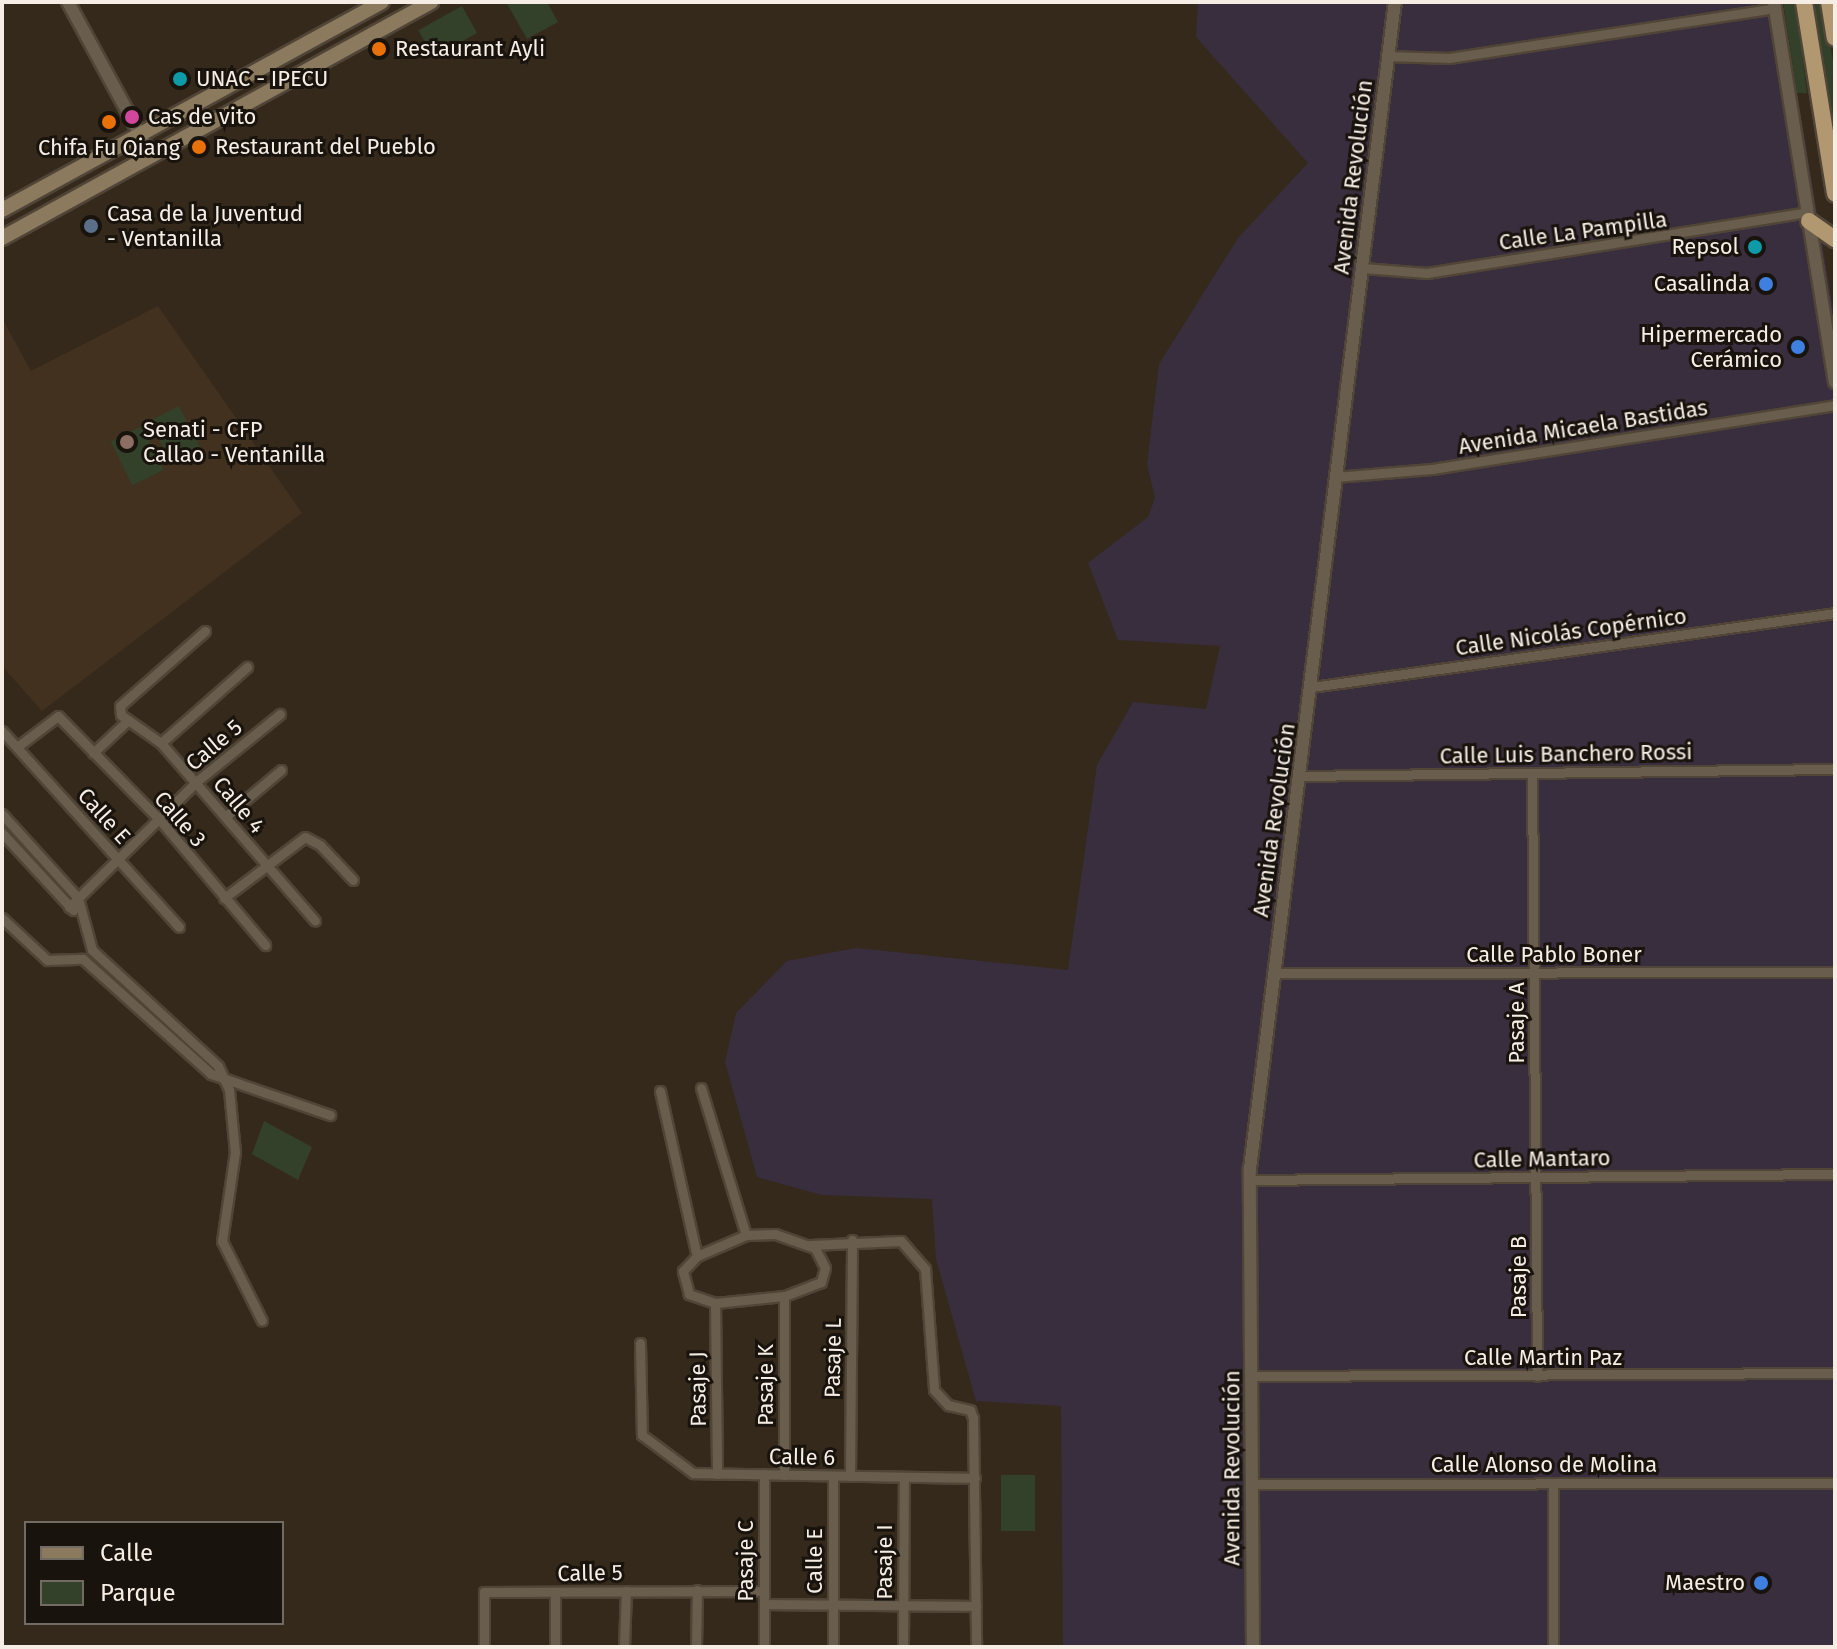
<!DOCTYPE html>
<html>
<head>
<meta charset="utf-8">
<style>
	body { margin:0 }
	#map { position:relative; width:1837px; height:1649px; overflow:hidden; background:#35291b; font-family:"Fira Sans",sans-serif }
	div>[style] { position:absolute }
	.built>* { inset:0; background:#41311e }
	.industrial>* { inset:0; background:#392e3d }
	.green>* { inset:0; background:#33402a; transform-origin:0 0 }
	.roads { filter:drop-shadow(2px 0 #504537) drop-shadow(-2px 0 #504537) drop-shadow(0 2px #504537) drop-shadow(0 -2px #504537) }
	.minor>* { height:9px; margin:-4.5px; padding:0 4.5px; transform-origin:4.5px; border-radius:4.5px; background:#695e4d }
	.tertiary>* { height:12px; margin:-6px; padding:0 6px; transform-origin:6px; border-radius:6px; background:#695e4d }
	.secondary>* { height:14px; margin:-7px; padding:0 7px; transform-origin:7px; border-radius:7px; background:#8c7a5e }
	.trunk>* { height:16px; margin:-8px; padding:0 8px; transform-origin:8px; border-radius:8px; background:#b29871 }
	.dots>* { width:22px; height:22px; translate:-50% -50%; box-sizing:border-box; border:4px solid #18130d; border-radius:50% }
	span { translate:-50% -50%; white-space:nowrap; text-align:center; line-height:1.15; -webkit-text-stroke:6px #18130d; paint-order:stroke }
	.poi-label { font-size:22px; color:#f6eee5 }
	.left { translate:0 -50%; text-align:left }
	.right { translate:-100% -50%; text-align:right }
	.street-label { font-size:22px; color:#f6eee5 }
	.frame { position:absolute; inset:0; border:4px solid #f6eee5; pointer-events:none }
	.legend { position:absolute; left:24px; top:1521px; width:260px; height:104px; box-sizing:border-box; background:#18130d; border:2px solid #716b63; margin:0; padding:10px 14px; list-style:none; font-size:24px; color:#f6eee5 }
	.legend li { display:flex; align-items:center; gap:16px; height:40px }
	.legend b { width:40px; border:2px solid #716b63 }
</style>
</head>
<body>
<div id="map">
	<div class="built">
		<div style="clip-path:polygon(158px 306px,302px 513px,42px 711px,2px 666px,2px 318px,31px 371px)"></div>
	</div>
	<div class="industrial">
		<div style="clip-path:polygon(1198px 2px,1782px 2px,1835px 320px,1835px 1647px,1063px 1647px,1061px 1406px,976px 1401px,936px 1259px,932px 1199px,822px 1195px,757px 1177px,725px 1062px,736px 1013px,787px 961px,856px 948px,1068px 970px,1097px 765px,1133px 702px,1206px 709px,1220px 646px,1118px 640px,1088px 563px,1148px 517px,1155px 498px,1147px 464px,1159px 364px,1238px 238px,1308px 163px,1196px 37px)"></div>
	</div>
	<div class="green">
		<div style="clip-path:polygon(506px 2px,547px 2px,558px 22px,527px 39px)"></div>
		<div style="clip-path:polygon(1783px 2px,1795px 2px,1807px 93px,1797px 93px)"></div>
		<div style="clip-path:polygon(1811px 2px,1823px 2px,1835px 73px,1835px 147px)"></div>
		<div style="left:462px;top:6px;width:31px;height:50px;rotate:61deg"></div>
		<div style="left:179px;top:406px;width:47px;height:33px;rotate:63deg"></div>
		<div style="left:142px;top:426px;width:49px;height:35px;rotate:64deg"></div>
		<div style="clip-path:polygon(264px 1121px,312px 1147px,298px 1180px,252px 1154px)"></div>
		<div style="left:1035px;top:1475px;width:56px;height:34px;rotate:90deg"></div>
	</div>
	<div class="roads">
		<div class="minor">
			<div style="left:1387px;top:56px;width:62px;rotate:1.8deg"></div>
			<div style="left:1449px;top:58px;width:330px;rotate:-8.7deg"></div>
			<div style="left:1363px;top:268px;width:64px;rotate:4.5deg"></div>
			<div style="left:1427px;top:273px;width:385px;rotate:-9.1deg"></div>
			<div style="left:1335px;top:477px;width:97px;rotate:-4.7deg"></div>
			<div style="left:1432px;top:469px;width:408px;rotate:-9deg"></div>
			<div style="left:205px;top:631px;width:113px;rotate:138.6deg"></div>
			<div style="left:120px;top:706px;width:9px;rotate:84deg"></div>
			<div style="left:121px;top:715px;width:49px;rotate:35deg"></div>
			<div style="left:161px;top:743px;width:235px;rotate:49.1deg"></div>
			<div style="left:1312px;top:687px;width:528px;rotate:-8.05deg"></div>
			<div style="left:2px;top:731px;width:264px;rotate:47.9deg"></div>
			<div style="left:161px;top:743px;width:115px;rotate:-41.5deg"></div>
			<div style="left:17px;top:747px;width:51px;rotate:-37.1deg"></div>
			<div style="left:58px;top:716px;width:144px;rotate:45.6deg"></div>
			<div style="left:159px;top:819px;width:165px;rotate:49.9deg"></div>
			<div style="left:93px;top:753px;width:45px;rotate:-43.2deg"></div>
			<div style="left:1532px;top:773px;width:603px;rotate:89.52deg"></div>
			<div style="left:1298px;top:776px;width:537px;rotate:-0.75deg"></div>
			<div style="left:2px;top:814px;width:113px;rotate:47.9deg"></div>
			<div style="left:78px;top:898px;width:54px;rotate:74.9deg"></div>
			<div style="left:92px;top:950px;width:171px;rotate:42.6deg"></div>
			<div style="left:218px;top:1066px;width:26px;rotate:65deg"></div>
			<div style="left:229px;top:1090px;width:62px;rotate:84.5deg"></div>
			<div style="left:235px;top:1152px;width:90px;rotate:98.3deg"></div>
			<div style="left:222px;top:1241px;width:89px;rotate:63.4deg"></div>
			<div style="left:225px;top:817px;width:73px;rotate:-40deg"></div>
			<div style="left:2px;top:833px;width:105px;rotate:47.3deg"></div>
			<div style="left:224px;top:898px;width:101px;rotate:-37deg"></div>
			<div style="left:305px;top:837px;width:17px;rotate:28deg"></div>
			<div style="left:320px;top:845px;width:48px;rotate:46.7deg"></div>
			<div style="left:69px;top:907px;width:178px;rotate:-44.5deg"></div>
			<div style="left:196px;top:782px;width:108px;rotate:-39deg"></div>
			<div style="left:2px;top:918px;width:62px;rotate:43deg"></div>
			<div style="left:47px;top:960px;width:36px;rotate:-2deg"></div>
			<div style="left:83px;top:959px;width:172px;rotate:41.9deg"></div>
			<div style="left:211px;top:1074px;width:126px;rotate:19deg"></div>
			<div style="left:1274px;top:973px;width:561px;rotate:-0.1deg"></div>
			<div style="left:701px;top:1088px;width:154px;rotate:73deg"></div>
			<div style="left:660px;top:1091px;width:169px;rotate:77.4deg"></div>
			<div style="left:1249px;top:1180px;width:586px;rotate:-0.59deg"></div>
			<div style="left:775px;top:1234px;width:42px;rotate:19.3deg"></div>
			<div style="left:815px;top:1248px;width:22px;rotate:63deg"></div>
			<div style="left:825px;top:1268px;width:15px;rotate:106deg"></div>
			<div style="left:821px;top:1282px;width:40px;rotate:159deg"></div>
			<div style="left:784px;top:1296px;width:69px;rotate:174.2deg"></div>
			<div style="left:715px;top:1303px;width:28px;rotate:-161deg"></div>
			<div style="left:689px;top:1294px;width:24px;rotate:-105deg"></div>
			<div style="left:683px;top:1271px;width:21px;rotate:-47deg"></div>
			<div style="left:697px;top:1256px;width:53px;rotate:-23.2deg"></div>
			<div style="left:746px;top:1235px;width:29px;rotate:-2deg"></div>
			<div style="left:810px;top:1245px;width:91px;rotate:-2.5deg"></div>
			<div style="left:901px;top:1241px;width:37px;rotate:49deg"></div>
			<div style="left:925px;top:1269px;width:121px;rotate:85.7deg"></div>
			<div style="left:934px;top:1390px;width:21px;rotate:47deg"></div>
			<div style="left:948px;top:1405px;width:23px;rotate:13deg"></div>
			<div style="left:970px;top:1410px;width:9px;rotate:69deg"></div>
			<div style="left:973px;top:1418px;width:229px;rotate:89.2deg"></div>
			<div style="left:784px;top:1296px;width:179px;rotate:90deg"></div>
			<div style="left:715px;top:1303px;width:171px;rotate:89.3deg"></div>
			<div style="left:640px;top:1343px;width:92px;rotate:88.8deg"></div>
			<div style="left:642px;top:1435px;width:64px;rotate:36.7deg"></div>
			<div style="left:693px;top:1473px;width:282px;rotate:1deg"></div>
			<div style="left:1252px;top:1376px;width:583px;rotate:-0.29deg"></div>
			<div style="left:764px;top:1474px;width:173px;rotate:90deg"></div>
			<div style="left:833px;top:1476px;width:171px;rotate:90deg"></div>
			<div style="left:850px;top:1476px;width:236px;rotate:-89.5deg"></div>
			<div style="left:1253px;top:1484px;width:582px;rotate:-0.1deg"></div>
			<div style="left:764px;top:1604px;width:212px;rotate:0.5deg"></div>
			<div style="left:484px;top:1647px;width:55px;rotate:-90deg"></div>
			<div style="left:484px;top:1592px;width:280px;rotate:-0.2deg"></div>
			<div style="left:555px;top:1647px;width:55px;rotate:-90deg"></div>
			<div style="left:624px;top:1647px;width:56px;rotate:-88deg"></div>
			<div style="left:696px;top:1647px;width:57px;rotate:-89deg"></div>
			<div style="left:903px;top:1647px;width:170px;rotate:-89.7deg"></div>
			<div style="left:1553px;top:1647px;width:164px;rotate:-90deg"></div>
		</div>
		<div class="tertiary">
			<div style="left:68px;top:2px;width:176px;rotate:61.5deg"></div>
			<div style="left:1774px;top:2px;width:385px;rotate:80.9deg"></div>
			<div style="left:1253px;top:1647px;width:478px;rotate:-90.4deg"></div>
			<div style="left:1250px;top:1169px;width:1176px;rotate:-82.92deg"></div>
		</div>
		<div class="secondary">
			<div style="left:2px;top:210px;width:433px;rotate:-28.7deg"></div>
			<div style="left:2px;top:238px;width:490px;rotate:-28.8deg"></div>
		</div>
		<div class="trunk">
			<div style="left:1804px;top:2px;width:194px;rotate:80.8deg"></div>
			<div style="left:1829px;top:2px;width:36px;rotate:81deg"></div>
			<div style="left:1809px;top:221px;width:32px;rotate:35deg"></div>
		</div>
	</div>
	<div class="dots">
		<div style="left:379px;top:49px;background:#e8710a"></div>
		<div style="left:180px;top:79px;background:#0f9aa8"></div>
		<div style="left:132px;top:117px;background:#d1479c"></div>
		<div style="left:109px;top:122px;background:#e8710a"></div>
		<div style="left:199px;top:147px;background:#e8710a"></div>
		<div style="left:91px;top:226px;background:#5c6f8a"></div>
		<div style="left:1755px;top:247px;background:#0f9aa8"></div>
		<div style="left:1766px;top:284px;background:#3f7fe0"></div>
		<div style="left:1798px;top:347px;background:#3f7fe0"></div>
		<div style="left:127px;top:442px;background:#8d6e63"></div>
		<div style="left:1761px;top:1583px;background:#3f7fe0"></div>
	</div>
	<div class="poi-label">
		<span class="left" style="left:395px;top:49px">Restaurant Ayli</span>
		<span class="left" style="left:196px;top:79px">UNAC - IPECU</span>
		<span class="left" style="left:148px;top:117px">Cas de vito</span>
		<span class="left" style="left:215px;top:147px">Restaurant del Pueblo</span>
		<span style="left:109px;top:148px">Chifa Fu Qiang</span>
		<span class="left" style="left:107px;top:226px">Casa de la Juventud<br>- Ventanilla</span>
		<span class="right" style="left:1739px;top:247px">Repsol</span>
		<span class="right" style="left:1750px;top:284px">Casalinda</span>
		<span class="right" style="left:1782px;top:347px">Hipermercado<br>Cerámico</span>
		<span class="left" style="left:143px;top:442px">Senati - CFP<br>Callao - Ventanilla</span>
		<span class="right" style="left:1745px;top:1583px">Maestro</span>
	</div>
	<div class="street-label">
		<span style="left:1353px;top:177px;rotate:-83deg">Avenida Revolución</span>
		<span style="left:1583px;top:231px;rotate:-8deg">Calle La Pampilla</span>
		<span style="left:1583px;top:427px;rotate:-9deg">Avenida Micaela Bastidas</span>
		<span style="left:1571px;top:632px;rotate:-8deg">Calle Nicolás Copérnico</span>
		<span style="left:214px;top:745px;rotate:-40deg">Calle 5</span>
		<span style="left:1566px;top:754px;rotate:-1deg">Calle Luis Banchero Rossi</span>
		<span style="left:239px;top:805px;rotate:50deg">Calle 4</span>
		<span style="left:104px;top:816px;rotate:48deg">Calle E</span>
		<span style="left:180px;top:819px;rotate:49deg">Calle 3</span>
		<span style="left:1274px;top:820px;rotate:-82deg">Avenida Revolución</span>
		<span style="left:1554px;top:955px">Calle Pablo Boner</span>
		<span style="left:1517px;top:1023px;rotate:-90deg">Pasaje A</span>
		<span style="left:1542px;top:1159px;rotate:-1deg">Calle Mantaro</span>
		<span style="left:1519px;top:1277px;rotate:-90deg">Pasaje B</span>
		<span style="left:833px;top:1358px;rotate:-89deg">Pasaje L</span>
		<span style="left:1543px;top:1358px">Calle Martin Paz</span>
		<span style="left:766px;top:1385px;rotate:-90deg">Pasaje K</span>
		<span style="left:698px;top:1389px;rotate:-91deg">Pasaje J</span>
		<span style="left:802px;top:1457px;rotate:1deg">Calle 6</span>
		<span style="left:1544px;top:1465px">Calle Alonso de Molina</span>
		<span style="left:1232px;top:1468px;rotate:-90deg">Avenida Revolución</span>
		<span style="left:746px;top:1561px;rotate:-90deg">Pasaje C</span>
		<span style="left:815px;top:1561px;rotate:-90deg">Calle E</span>
		<span style="left:885px;top:1562px;rotate:-90deg">Pasaje I</span>
		<span style="left:590px;top:1573px;rotate:-1deg">Calle 5</span>
	</div>
	<div class="frame"></div>
	<ul class="legend">
	<li><b style="height:10px;background:#8c7a5e"></b>Calle</li>
	<li><b style="height:22px;background:#33402a"></b>Parque</li>
	</ul>
</div>
</body>
</html>
